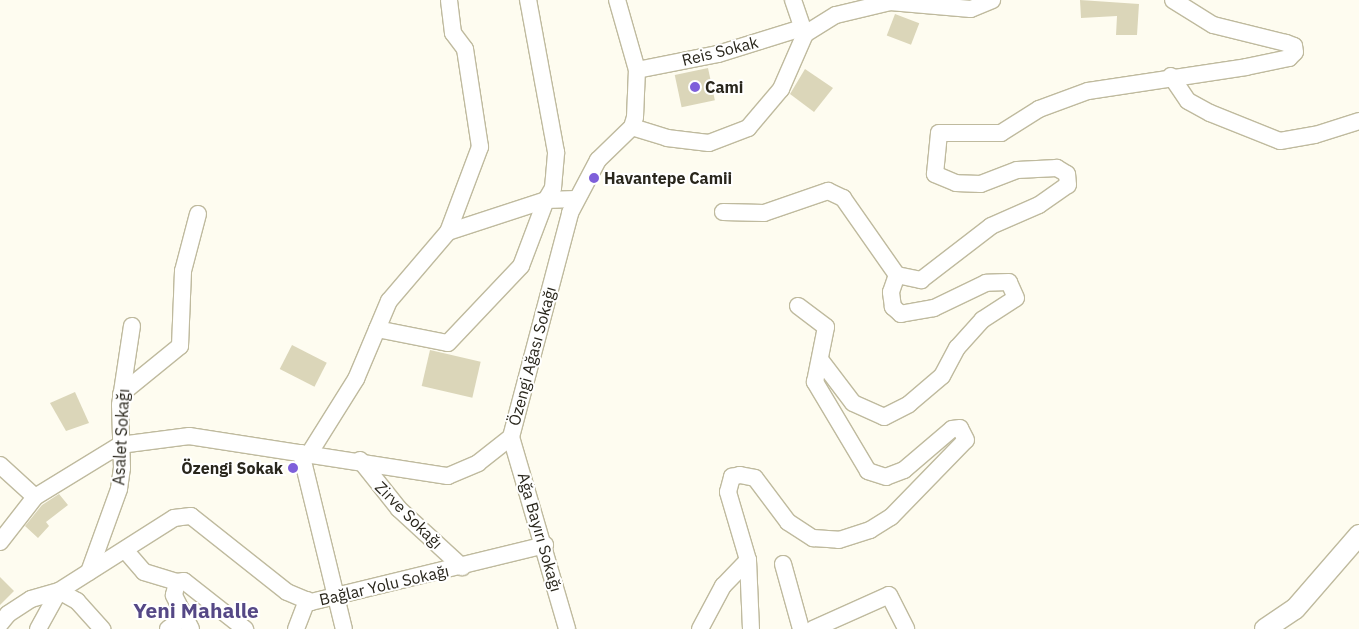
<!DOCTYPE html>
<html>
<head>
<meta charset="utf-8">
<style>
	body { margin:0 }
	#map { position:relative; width:1359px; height:629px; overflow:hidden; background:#fefcf0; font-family:"IBM Plex Sans",sans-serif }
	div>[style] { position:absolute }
	.building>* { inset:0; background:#dbd6b9; transform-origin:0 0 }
	.roads { filter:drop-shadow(1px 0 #bfba9e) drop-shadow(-1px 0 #bfba9e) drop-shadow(0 1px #bfba9e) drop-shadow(0 -1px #bfba9e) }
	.minor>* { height:16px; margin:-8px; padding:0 8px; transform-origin:8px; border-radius:8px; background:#fff }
	.major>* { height:20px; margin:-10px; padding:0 10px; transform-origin:10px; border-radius:10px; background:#fff }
	.dots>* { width:14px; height:14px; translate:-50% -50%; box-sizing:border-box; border:2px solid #fff; border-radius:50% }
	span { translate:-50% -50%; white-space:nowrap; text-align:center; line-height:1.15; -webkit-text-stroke:4px #fff; paint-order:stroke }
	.street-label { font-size:16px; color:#29261c }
	.poi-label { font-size:16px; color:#29261c; font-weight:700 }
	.left { translate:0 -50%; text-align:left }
	.right { translate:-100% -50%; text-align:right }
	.district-label { font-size:21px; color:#554886; font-weight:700 }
</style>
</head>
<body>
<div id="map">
	<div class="building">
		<div style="clip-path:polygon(1080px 0,1139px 4px,1137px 35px,1116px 35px,1117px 16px,1081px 18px)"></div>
		<div style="left:895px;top:14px;width:26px;height:23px;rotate:21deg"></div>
		<div style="left:708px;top:68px;width:33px;height:34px;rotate:78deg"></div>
		<div style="clip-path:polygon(805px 69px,833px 88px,814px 112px,790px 94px)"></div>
		<div style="left:292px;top:345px;width:39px;height:27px;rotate:27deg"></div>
		<div style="left:430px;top:350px;width:52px;height:37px;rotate:13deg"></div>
		<div style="clip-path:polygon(75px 392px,89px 423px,66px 431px,50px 403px)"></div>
		<div style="clip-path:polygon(59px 494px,68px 505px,46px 522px,49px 526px,38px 538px,25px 526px,42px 505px)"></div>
		<div style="clip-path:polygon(0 577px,14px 591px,0 605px)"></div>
	</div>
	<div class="roads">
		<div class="minor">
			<div style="left:793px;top:0;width:36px;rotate:71deg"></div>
			<div style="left:637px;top:70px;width:83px;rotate:-11.2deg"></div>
			<div style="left:718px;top:54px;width:88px;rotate:-17.2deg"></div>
			<div style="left:1171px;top:76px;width:30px;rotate:56deg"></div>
			<div style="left:1188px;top:101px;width:25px;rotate:29deg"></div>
			<div style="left:1210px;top:113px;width:75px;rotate:21.8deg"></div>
			<div style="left:1280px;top:141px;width:36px;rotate:-10deg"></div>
			<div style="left:1315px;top:135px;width:46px;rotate:-17.7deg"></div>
			<div style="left:632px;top:127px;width:37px;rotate:17deg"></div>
			<div style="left:667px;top:138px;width:42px;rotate:6.8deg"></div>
			<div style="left:709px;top:143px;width:42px;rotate:-21deg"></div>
			<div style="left:748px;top:128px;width:51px;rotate:-49.8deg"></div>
			<div style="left:781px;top:89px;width:60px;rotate:-66.4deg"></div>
			<div style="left:805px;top:34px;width:36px;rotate:-32deg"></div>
			<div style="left:836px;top:15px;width:56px;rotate:-13.5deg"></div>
			<div style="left:890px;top:2px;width:81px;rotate:4.9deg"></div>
			<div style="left:971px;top:9px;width:23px;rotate:-23deg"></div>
			<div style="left:723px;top:212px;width:41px;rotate:1.4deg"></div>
			<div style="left:764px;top:213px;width:68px;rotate:-19deg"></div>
			<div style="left:828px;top:191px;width:17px;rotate:25deg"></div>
			<div style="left:843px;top:198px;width:94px;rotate:55deg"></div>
			<div style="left:897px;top:275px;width:25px;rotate:12deg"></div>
			<div style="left:921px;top:280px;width:88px;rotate:-37.6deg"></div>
			<div style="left:991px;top:226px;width:52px;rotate:-23.6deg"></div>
			<div style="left:1039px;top:205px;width:35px;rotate:-35deg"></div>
			<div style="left:1068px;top:185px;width:11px;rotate:-95deg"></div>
			<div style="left:1067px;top:174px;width:12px;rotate:-149deg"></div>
			<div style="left:1057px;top:168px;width:40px;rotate:177.1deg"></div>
			<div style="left:1017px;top:170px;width:39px;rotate:159deg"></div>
			<div style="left:981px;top:184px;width:25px;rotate:-178deg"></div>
			<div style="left:956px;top:183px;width:23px;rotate:-157deg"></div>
			<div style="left:935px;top:174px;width:41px;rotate:-84.4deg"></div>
			<div style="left:939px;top:133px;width:62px"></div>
			<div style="left:1001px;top:133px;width:45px;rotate:-32.3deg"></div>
			<div style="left:1039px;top:109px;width:52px;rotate:-20.2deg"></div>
			<div style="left:1088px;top:91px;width:160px;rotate:-8.6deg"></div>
			<div style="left:1246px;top:67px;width:44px;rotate:-11.8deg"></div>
			<div style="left:1289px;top:58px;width:8px;rotate:-45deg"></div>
			<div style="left:1295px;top:52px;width:6px;rotate:-99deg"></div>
			<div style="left:1294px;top:46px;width:9px;rotate:-159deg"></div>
			<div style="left:1286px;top:43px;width:75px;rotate:-166.1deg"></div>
			<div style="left:1213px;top:25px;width:47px;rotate:-148deg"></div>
			<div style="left:448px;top:232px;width:103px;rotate:-18.1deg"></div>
			<div style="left:546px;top:200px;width:14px;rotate:-60deg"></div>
			<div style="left:553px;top:188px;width:36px;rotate:-85deg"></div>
			<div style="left:556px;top:152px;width:155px;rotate:-100.4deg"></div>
			<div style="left:377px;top:329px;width:72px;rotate:11.2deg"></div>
			<div style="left:448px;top:343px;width:106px;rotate:-46.5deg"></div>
			<div style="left:521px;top:266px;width:71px;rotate:-69.3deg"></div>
			<div style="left:546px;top:200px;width:30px;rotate:-2deg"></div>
			<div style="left:822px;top:362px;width:51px;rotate:52.9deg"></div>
			<div style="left:853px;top:403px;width:34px;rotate:24deg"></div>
			<div style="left:884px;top:417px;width:28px;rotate:-27deg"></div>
			<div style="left:909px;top:404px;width:43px;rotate:-40.3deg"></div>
			<div style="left:942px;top:376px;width:32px;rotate:-62deg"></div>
			<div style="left:957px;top:348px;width:38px;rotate:-48deg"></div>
			<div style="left:982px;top:320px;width:40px;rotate:-32.9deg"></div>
			<div style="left:1016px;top:298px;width:17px;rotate:-114deg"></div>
			<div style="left:1009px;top:282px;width:23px;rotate:178deg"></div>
			<div style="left:986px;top:283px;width:58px;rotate:154.3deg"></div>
			<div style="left:934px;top:308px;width:34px;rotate:170deg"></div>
			<div style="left:901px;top:314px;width:11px;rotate:-139deg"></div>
			<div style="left:893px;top:307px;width:15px;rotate:-98deg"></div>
			<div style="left:891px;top:292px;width:18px;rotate:-71deg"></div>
			<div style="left:121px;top:394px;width:76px;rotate:-39.1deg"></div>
			<div style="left:180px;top:346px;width:75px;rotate:-87.7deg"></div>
			<div style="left:183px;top:271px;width:59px;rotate:-75.3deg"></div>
			<div style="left:511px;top:437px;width:200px;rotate:73.7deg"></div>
			<div style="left:301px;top:453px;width:181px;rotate:76.3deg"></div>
			<div style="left:309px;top:454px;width:89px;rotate:-57.9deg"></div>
			<div style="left:356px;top:379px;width:85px;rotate:-67.1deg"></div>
			<div style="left:389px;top:301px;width:91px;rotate:-49.5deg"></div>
			<div style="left:448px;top:232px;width:91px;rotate:-69.4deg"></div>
			<div style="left:480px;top:147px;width:99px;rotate:-98.7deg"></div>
			<div style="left:465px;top:49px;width:20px;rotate:-127deg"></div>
			<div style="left:453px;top:33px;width:33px;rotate:-97deg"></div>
			<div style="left:360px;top:460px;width:63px;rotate:51.5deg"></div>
			<div style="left:399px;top:509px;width:86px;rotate:42.6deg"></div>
			<div style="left:0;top:465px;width:47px;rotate:42.4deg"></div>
			<div style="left:0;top:542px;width:57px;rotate:-52.1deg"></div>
			<div style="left:35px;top:497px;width:100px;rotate:-31.5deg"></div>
			<div style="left:120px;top:445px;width:70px;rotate:-7.4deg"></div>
			<div style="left:189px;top:436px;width:262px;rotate:8.8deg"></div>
			<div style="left:448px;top:476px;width:33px;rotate:-23deg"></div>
			<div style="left:478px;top:463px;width:42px;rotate:-38.2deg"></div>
			<div style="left:511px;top:437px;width:232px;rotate:-75.2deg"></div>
			<div style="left:570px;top:213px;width:60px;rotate:-62.2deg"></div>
			<div style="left:598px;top:160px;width:47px;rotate:-44.1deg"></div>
			<div style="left:632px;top:127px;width:10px;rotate:-73deg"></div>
			<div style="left:635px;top:117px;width:47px;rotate:-87.6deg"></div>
			<div style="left:637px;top:70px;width:73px;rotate:-105.9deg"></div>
			<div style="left:125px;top:550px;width:29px;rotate:49deg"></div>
			<div style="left:144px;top:572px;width:34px;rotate:17deg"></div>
			<div style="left:783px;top:564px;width:67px;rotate:74.5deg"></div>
			<div style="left:89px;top:572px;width:88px;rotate:-70.1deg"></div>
			<div style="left:119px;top:489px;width:21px;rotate:-82deg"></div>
			<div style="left:122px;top:468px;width:63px;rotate:-91.8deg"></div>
			<div style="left:120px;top:405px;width:80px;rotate:-81.4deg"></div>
			<div style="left:0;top:624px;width:13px;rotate:-51deg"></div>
			<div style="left:8px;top:614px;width:27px;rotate:-33deg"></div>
			<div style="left:31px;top:599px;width:29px;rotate:-16deg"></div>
			<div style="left:59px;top:591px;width:21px;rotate:29deg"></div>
			<div style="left:77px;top:601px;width:38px;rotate:48deg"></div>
			<div style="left:38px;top:629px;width:43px;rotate:-61.1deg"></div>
			<div style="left:59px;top:591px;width:136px;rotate:-32.4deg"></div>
			<div style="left:174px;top:518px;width:17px;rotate:-7deg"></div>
			<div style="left:191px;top:516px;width:122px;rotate:38.4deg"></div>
			<div style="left:287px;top:592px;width:26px;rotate:23deg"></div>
			<div style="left:311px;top:602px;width:241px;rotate:-13.7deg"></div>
			<div style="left:168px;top:629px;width:19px;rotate:-36deg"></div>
			<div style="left:191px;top:629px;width:38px;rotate:-117deg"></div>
			<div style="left:174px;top:595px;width:13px;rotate:-77deg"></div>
			<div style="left:177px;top:582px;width:7px;rotate:-8deg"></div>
			<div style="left:184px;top:581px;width:78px;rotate:38.2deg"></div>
			<div style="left:296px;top:629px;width:31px;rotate:-69deg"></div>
			<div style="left:700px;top:629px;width:49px;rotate:-61.9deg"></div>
			<div style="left:723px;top:586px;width:36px;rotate:-46deg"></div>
			<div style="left:751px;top:629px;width:69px;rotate:-92.5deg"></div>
			<div style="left:748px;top:560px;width:71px;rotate:-106.4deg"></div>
			<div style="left:728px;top:492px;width:16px;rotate:-75deg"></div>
			<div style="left:732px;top:477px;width:8px;rotate:-14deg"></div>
			<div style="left:740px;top:475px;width:15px;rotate:11deg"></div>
			<div style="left:755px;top:478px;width:55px;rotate:53.1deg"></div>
			<div style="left:788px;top:522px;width:30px;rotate:33deg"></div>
			<div style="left:813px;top:538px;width:26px;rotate:4deg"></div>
			<div style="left:839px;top:540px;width:33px;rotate:-18deg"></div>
			<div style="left:870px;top:530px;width:25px;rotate:-32deg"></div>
			<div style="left:891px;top:517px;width:107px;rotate:-45.8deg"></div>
			<div style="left:966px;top:440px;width:13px;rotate:-117deg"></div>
			<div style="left:960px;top:428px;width:8px;rotate:173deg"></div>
			<div style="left:952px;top:429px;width:63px;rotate:139.5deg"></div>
			<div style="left:904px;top:470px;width:19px;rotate:159deg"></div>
			<div style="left:886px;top:477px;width:19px;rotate:-162deg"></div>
			<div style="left:868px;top:471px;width:104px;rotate:-120.8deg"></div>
			<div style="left:815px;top:382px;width:56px;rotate:-78.7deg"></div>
			<div style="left:826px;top:327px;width:35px;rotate:-143deg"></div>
			<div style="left:813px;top:629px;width:83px;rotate:-24.1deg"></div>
			<div style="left:889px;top:595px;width:38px;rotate:63deg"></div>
		</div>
		<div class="major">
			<div style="left:1265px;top:629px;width:36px;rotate:-34deg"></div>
			<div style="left:1295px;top:609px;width:98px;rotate:-49.1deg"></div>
		</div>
	</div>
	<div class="dots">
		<div style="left:695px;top:87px;background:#7e5fda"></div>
		<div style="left:594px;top:178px;background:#7e5fda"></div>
		<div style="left:293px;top:468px;background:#7e5fda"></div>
	</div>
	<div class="street-label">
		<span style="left:720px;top:51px;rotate:-14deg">Reis Sokak</span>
		<span style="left:532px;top:356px;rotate:-75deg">Özengi Ağası Sokağı</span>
		<span style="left:121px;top:437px;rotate:-87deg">Asalet Sokağı</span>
		<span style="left:409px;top:515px;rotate:45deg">Zirve Sokağı</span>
		<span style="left:540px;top:532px;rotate:74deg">Ağa Bayırı Sokağı</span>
		<span style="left:384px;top:585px;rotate:-13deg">Bağlar Yolu Sokağı</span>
	</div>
	<div class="poi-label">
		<span class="left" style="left:705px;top:87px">Cami</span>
		<span class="left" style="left:604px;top:178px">Havantepe Camii</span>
		<span class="right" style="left:283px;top:468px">Özengi Sokak</span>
	</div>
	<div class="district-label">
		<span style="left:196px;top:610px">Yeni Mahalle</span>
	</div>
</div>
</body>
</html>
